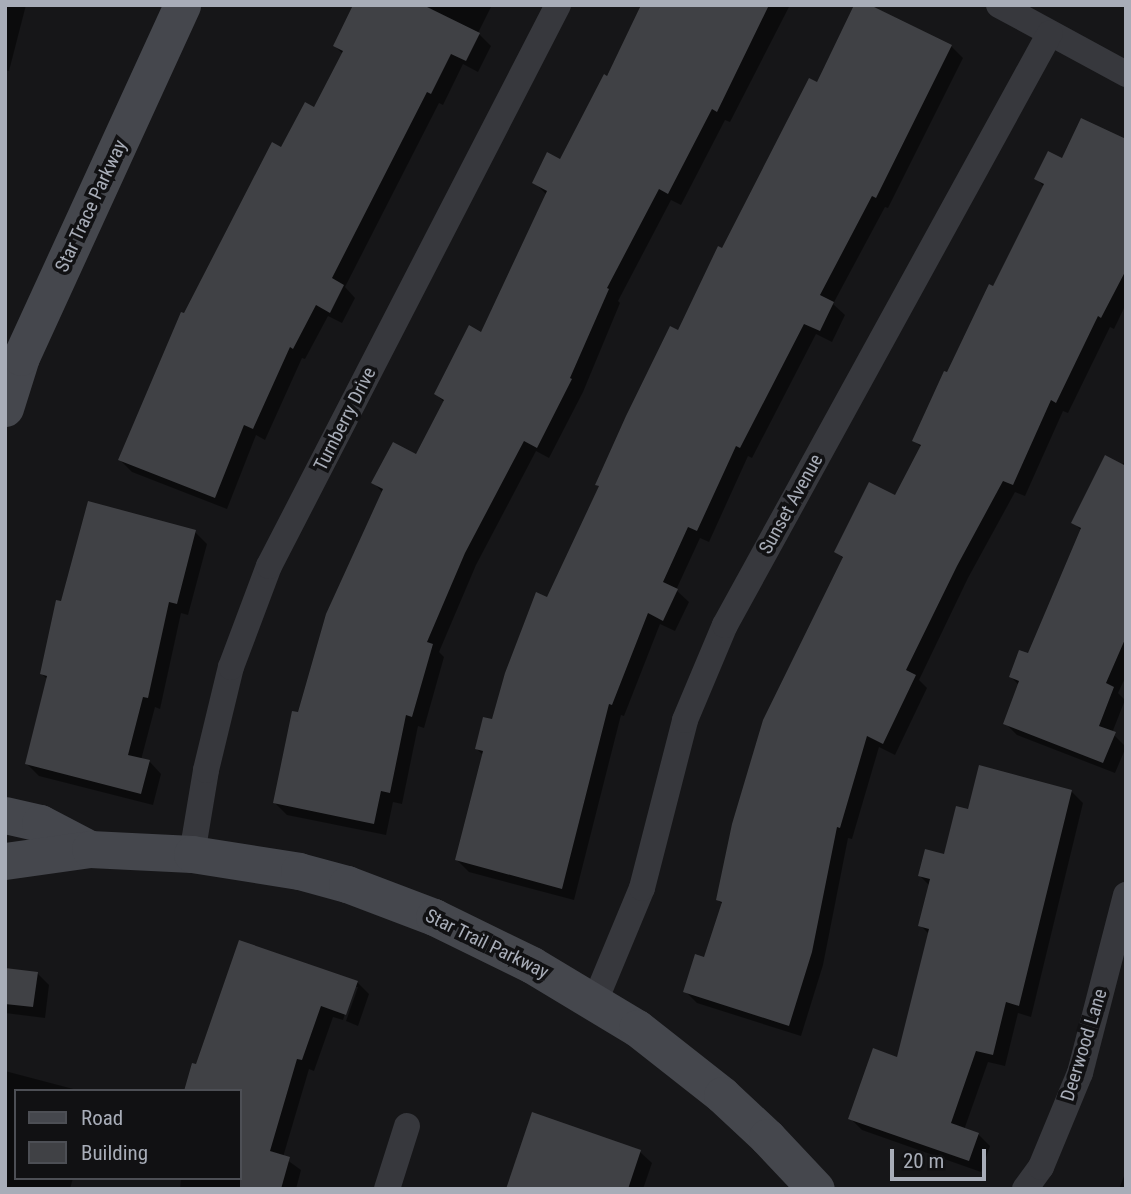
<!DOCTYPE html>
<html>
<head>
<meta charset="utf-8">
<style>
	body { margin:0 }
	#map { position:relative; width:1131px; height:1194px; overflow:hidden; background:#161618; font-family:"Roboto Condensed",sans-serif }
	div>[style] { position:absolute }
	.shadow>* { inset:0; background:#0007 }
	.building>* { inset:0; background:#404145 }
	.street>* { height:26px; margin:-13px; padding:0 13px; transform-origin:13px; border-radius:13px; background:#37383d }
	.secondary>* { height:37px; margin:-18.5px; padding:0 18.5px; transform-origin:18.5px; border-radius:18.5px; background:#45474d }
	span { translate:-50% -50%; white-space:nowrap; text-align:center; line-height:1.15; -webkit-text-stroke:7px #111113; paint-order:stroke }
	.street-label { font-size:19px; color:#a8adb8 }
	.frame { position:absolute; inset:0; border:7px solid #a8adb8; pointer-events:none }
	.legend { position:absolute; left:14px; top:1089px; width:228px; height:91px; box-sizing:border-box; background:#111113; border:2px solid #4d4f55; margin:0; padding:9px 12px; list-style:none; font-size:21px; color:#a8adb8 }
	.legend li { display:flex; align-items:center; gap:14px; height:35px }
	.legend b { width:35px; border:2px solid #4d4f55 }
	.scale { position:absolute; left:890px; top:1149px; width:96px; height:32px; box-sizing:border-box; border:4px solid #a8adb8; border-top:0; padding-left:9px; font-size:21px; line-height:24px; white-space:nowrap; color:#a8adb8; -webkit-text-stroke:5px #111113; paint-order:stroke }
</style>
</head>
<body>
<div id="map">
	<div class="shadow">
		<div style="clip-path:polygon(5px 5px,26px 5px,9px 71px,5px 70px)"></div>
		<div style="clip-path:polygon(356px 5px,492px 5px,478px 33px,491px 46px,478px 72px,463px 64px,443px 105px,439px 103px,345px 287px,355px 298px,342px 323px,328px 316px,305px 359px,302px 358px,265px 440px,256px 435px,227px 509px,132px 472px,120px 460px,185px 315px,282px 150px,315px 110px,343px 54px,335px 46px)"></div>
		<div style="clip-path:polygon(645px 5px,790px 5px,730px 122px,725px 120px,681px 205px,671px 200px,618px 301px,620px 303px,583px 392px,549px 458px,536px 451px,476px 565px,439px 652px,444px 657px,424px 728px,418px 726px,402px 804px,393px 802px,386px 835px,287px 815px,275px 803px,299px 714px,383px 493px,374px 483px,417px 457px,445px 403px,436px 394px,482px 334px,546px 194px,534px 182px,561px 161px)"></div>
		<div style="clip-path:polygon(951px 46px,963px 58px,888px 208px,885px 207px,833px 304px,845px 315px,832px 342px,816px 334px,752px 458px,748px 456px,709px 542px,700px 538px,676px 590px,689px 602px,675px 631px,660px 624px,624px 716px,621px 715px,574px 900px,469px 872px,457px 860px,484px 756px,477px 749px,493px 722px,548px 599px,678px 333px,818px 84px)"></div>
		<div style="clip-path:polygon(1126px 141px,1126px 304px,1114px 329px,1110px 327px,1068px 413px,1063px 411px,1025px 496px,1015px 492px,968px 578px,919px 680px,927px 688px,895px 755px,879px 747px,852px 839px,848px 838px,823px 965px,801px 1036px,697px 1003px,685px 991px,705px 960px,723px 905px,718px 900px,844px 559px,836px 552px,896px 497px,922px 448px,914px 440px,1044px 187px,1036px 178px,1063px 160px)"></div>
		<div style="clip-path:polygon(1126px 460px,1126px 676px,1118px 693px,1125px 700px,1112px 733px,1126px 747px,1115px 773px,1017px 735px,1005px 723px,1019px 685px,1011px 677px,1028px 655px,1082px 531px,1073px 522px)"></div>
		<div style="clip-path:polygon(89px 503px,195px 532px,207px 544px,188px 615px,181px 613px,160px 709px,155px 707px,141px 760px,150px 762px,161px 774px,153px 805px,39px 776px,27px 764px,48px 680px,42px 674px)"></div>
		<div style="clip-path:polygon(1071px 791px,1083px 803px,1031px 1017px,1018px 1013px,1005px 1066px,988px 1062px,964px 1130px,978px 1134px,990px 1146px,981px 1172px,862px 1130px,850px 1118px,898px 1059px,930px 935px,920px 925px,930px 886px,920px 876px,945px 856px,969px 811px)"></div>
		<div style="clip-path:polygon(5px 970px,37px 973px,49px 985px,45px 1018px,5px 1013px)"></div>
		<div style="clip-path:polygon(357px 982px,369px 994px,358px 1026px,346px 1021px,358px 987px,354px 987px,343px 1020px,333px 1017px,314px 1071px,309px 1069px,283px 1157px,301px 1170px,296px 1189px,180px 1189px,181px 1178px,240px 1178px,240px 1091px,197px 1066px)"></div>
		<div style="clip-path:polygon(5px 1071px,81px 1091px,16px 1091px,16px 1178px,73px 1178px,70px 1189px,5px 1189px)"></div>
		<div style="clip-path:polygon(640px 1152px,652px 1163px,643px 1189px,508px 1189px)"></div>
		<div style="clip-path:polygon(1126px 1171px,1126px 1189px,1119px 1189px)"></div>
	</div>
	<div class="building">
		<div style="clip-path:polygon(353px 5px,423px 5px,480px 33px,466px 61px,451px 54px,431px 94px,427px 92px,332px 278px,344px 285px,330px 313px,316px 305px,293px 349px,290px 347px,253px 429px,244px 425px,215px 498px,118px 460px,181px 312px,184px 313px,272px 142px,281px 147px,305px 102px,314px 107px,343px 51px,333px 46px)"></div>
		<div style="clip-path:polygon(641px 5px,769px 5px,717px 112px,712px 109px,668px 194px,659px 189px,607px 288px,609px 289px,570px 378px,572px 379px,537px 448px,524px 441px,465px 553px,427px 642px,433px 644px,412px 717px,406px 715px,390px 793px,381px 791px,374px 824px,273px 803px,292px 711px,298px 712px,326px 614px,383px 489px,371px 483px,393px 442px,416px 454px,444px 400px,434px 394px,469px 325px,481px 332px,547px 191px,532px 183px,547px 152px,560px 159px,604px 74px,607px 76px)"></div>
		<div style="clip-path:polygon(854px 5px,870px 5px,952px 45px,876px 198px,872px 196px,820px 295px,834px 302px,820px 331px,804px 324px,740px 448px,736px 446px,697px 531px,688px 527px,663px 582px,678px 589px,663px 621px,648px 613px,612px 705px,609px 704px,562px 889px,455px 860px,483px 751px,475px 749px,483px 717px,492px 719px,505px 673px,536px 592px,547px 597px,599px 486px,595px 485px,626px 416px,670px 326px,678px 330px,718px 246px,722px 248px,809px 78px,817px 82px)"></div>
		<div style="clip-path:polygon(1081px 118px,1126px 139px,1126px 270px,1101px 318px,1098px 316px,1056px 403px,1051px 400px,1013px 485px,1003px 481px,957px 566px,906px 670px,916px 675px,883px 744px,867px 736px,840px 828px,837px 827px,812px 952px,789px 1026px,683px 992px,695px 954px,704px 957px,722px 902px,716px 900px,732px 824px,763px 720px,843px 557px,834px 552px,869px 482px,895px 495px,921px 445px,912px 441px,944px 371px,947px 372px,989px 284px,993px 286px,1044px 184px,1034px 179px,1048px 151px,1062px 158px)"></div>
		<div style="clip-path:polygon(1105px 455px,1126px 466px,1126px 637px,1106px 683px,1114px 687px,1099px 726px,1116px 732px,1103px 763px,1003px 724px,1019px 681px,1009px 677px,1019px 650px,1028px 653px,1081px 528px,1071px 523px)"></div>
		<div style="clip-path:polygon(88px 501px,196px 530px,177px 604px,169px 602px,148px 698px,143px 697px,128px 755px,150px 760px,141px 794px,25px 764px,47px 676px,40px 674px,56px 600px,61px 601px)"></div>
		<div style="clip-path:polygon(979px 765px,1072px 790px,1019px 1006px,1006px 1002px,993px 1055px,976px 1051px,951px 1123px,979px 1133px,969px 1161px,848px 1119px,873px 1048px,897px 1057px,929px 929px,918px 926px,930px 879px,918px 876px,925px 849px,944px 854px,956px 806px,968px 809px)"></div>
		<div style="clip-path:polygon(239px 940px,358px 981px,346px 1015px,321px 1006px,302px 1060px,297px 1059px,270px 1151px,290px 1157px,281px 1189px,240px 1189px,240px 1091px,184px 1091px,192px 1063px,196px 1064px)"></div>
		<div style="clip-path:polygon(5px 968px,38px 972px,33px 1007px,5px 1004px)"></div>
		<div style="clip-path:polygon(532px 1112px,641px 1150px,628px 1189px,506px 1189px)"></div>
	</div>
	<div class="street">
		<div style="left:999px;top:5px;width:145px;rotate:28.5deg"></div>
		<div style="left:192px;top:854px;width:85px;rotate:-80.5deg"></div>
		<div style="left:206px;top:770px;width:106px;rotate:-76.4deg"></div>
		<div style="left:231px;top:667px;width:108px;rotate:-69.4deg"></div>
		<div style="left:269px;top:566px;width:631px;rotate:-62.74deg"></div>
		<div style="left:595px;top:1001px;width:122px;rotate:-67.4deg"></div>
		<div style="left:642px;top:888px;width:173px;rotate:-75.6deg"></div>
		<div style="left:685px;top:720px;width:103px;rotate:-67.2deg"></div>
		<div style="left:725px;top:625px;width:675px;rotate:-61.23deg"></div>
		<div style="left:387px;top:1189px;width:66px;rotate:-72.4deg"></div>
		<div style="left:1025px;top:1189px;width:27px;rotate:-54deg"></div>
		<div style="left:1041px;top:1167px;width:102px;rotate:-67.5deg"></div>
		<div style="left:1080px;top:1073px;width:184px;rotate:-75.5deg"></div>
	</div>
	<div class="secondary">
		<div style="left:5px;top:408px;width:53px;rotate:-72.6deg"></div>
		<div style="left:21px;top:357px;width:387px;rotate:-65.4deg"></div>
		<div style="left:5px;top:815px;width:36px;rotate:13deg"></div>
		<div style="left:40px;top:823px;width:56px;rotate:27.5deg"></div>
		<div style="left:5px;top:861px;width:86px;rotate:-8deg"></div>
		<div style="left:90px;top:849px;width:102px;rotate:2.8deg"></div>
		<div style="left:192px;top:854px;width:108px;rotate:9deg"></div>
		<div style="left:299px;top:871px;width:50px;rotate:15.2deg"></div>
		<div style="left:347px;top:884px;width:93px;rotate:20.8deg"></div>
		<div style="left:434px;top:917px;width:109px;rotate:26.1deg"></div>
		<div style="left:532px;top:965px;width:122px;rotate:31deg"></div>
		<div style="left:637px;top:1028px;width:108px;rotate:38.2deg"></div>
		<div style="left:722px;top:1095px;width:62px;rotate:43deg"></div>
		<div style="left:767px;top:1137px;width:71px;rotate:46.7deg"></div>
	</div>
	<div class="street-label">
		<span style="left:91px;top:206px;rotate:-65deg">Star Trace Parkway</span>
		<span style="left:345px;top:419px;rotate:-63deg">Turnberry Drive</span>
		<span style="left:791px;top:504px;rotate:-61deg">Sunset Avenue</span>
		<span style="left:487px;top:944px;rotate:26deg">Star Trail Parkway</span>
		<span style="left:1084px;top:1045px;rotate:-73deg">Deerwood Lane</span>
	</div>
	<div class="frame"></div>
	<ul class="legend">
	<li><b style="height:9px;background:#45474d"></b>Road</li>
	<li><b style="height:19px;background:#404145"></b>Building</li>
	</ul>
	<div class="scale">20 m</div>
</div>
</body>
</html>
